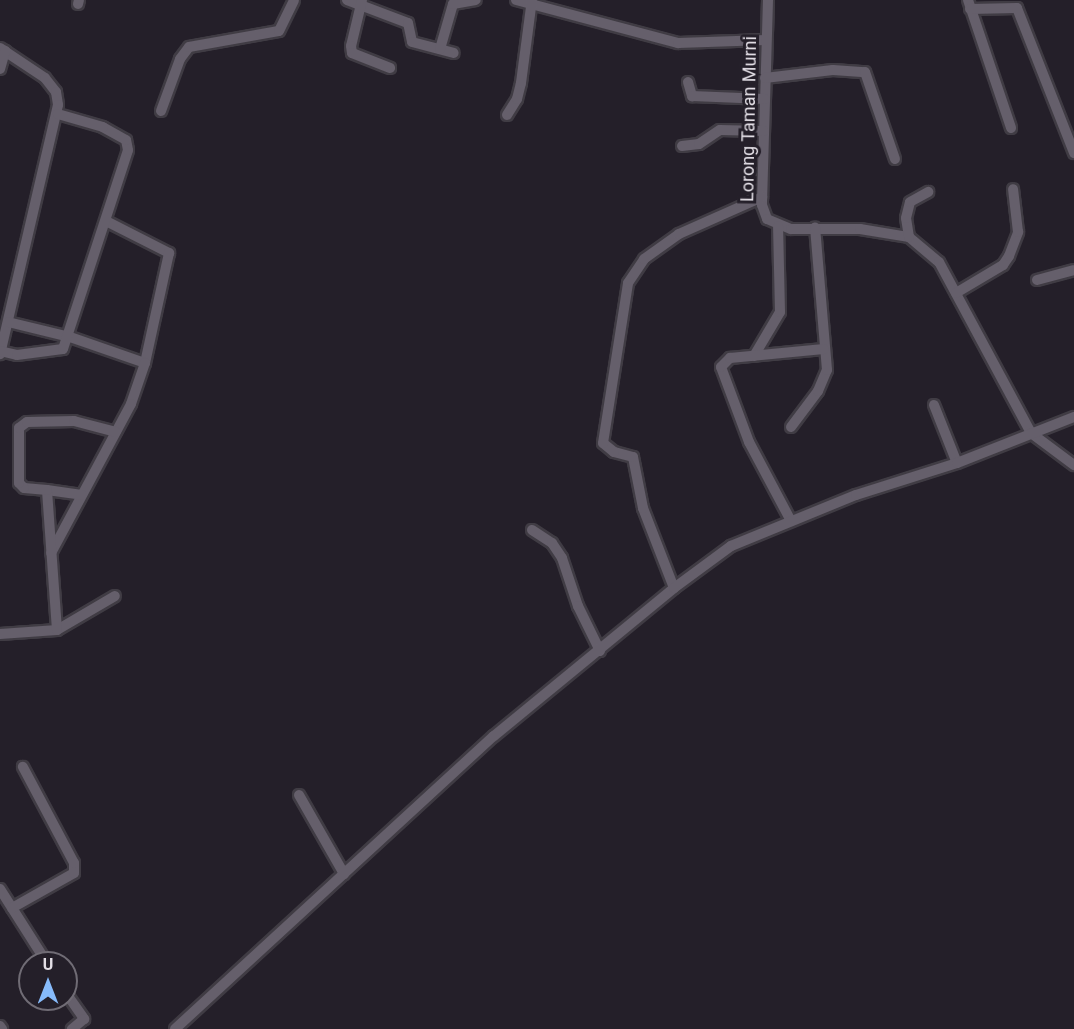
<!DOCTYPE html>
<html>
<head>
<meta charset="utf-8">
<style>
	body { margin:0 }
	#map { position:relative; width:1074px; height:1029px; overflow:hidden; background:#241f29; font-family:Roboto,sans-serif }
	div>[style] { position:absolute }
	.roads { filter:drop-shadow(2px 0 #403c44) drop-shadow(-2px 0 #403c44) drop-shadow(0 2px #403c44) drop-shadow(0 -2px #403c44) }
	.minor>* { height:10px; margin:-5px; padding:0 5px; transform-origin:5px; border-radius:5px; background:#655f6b }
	span { translate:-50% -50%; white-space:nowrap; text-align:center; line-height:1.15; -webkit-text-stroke:6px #241f29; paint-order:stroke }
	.street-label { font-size:18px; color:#e3dfe6 }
	.north { position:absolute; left:18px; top:951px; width:60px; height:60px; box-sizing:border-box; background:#241f29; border:2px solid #706c75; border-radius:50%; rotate:0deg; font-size:16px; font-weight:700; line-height:24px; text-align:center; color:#e3dfe6 }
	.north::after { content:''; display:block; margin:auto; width:21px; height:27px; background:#87bbfb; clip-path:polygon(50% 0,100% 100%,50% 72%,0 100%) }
</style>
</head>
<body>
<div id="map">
	<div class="roads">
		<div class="minor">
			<div style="left:347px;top:0;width:65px;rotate:20.7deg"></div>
			<div style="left:408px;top:23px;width:19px;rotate:78deg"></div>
			<div style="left:412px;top:42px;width:43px;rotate:14.7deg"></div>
			<div style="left:362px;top:0;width:47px;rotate:103.4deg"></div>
			<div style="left:351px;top:46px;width:7px;rotate:82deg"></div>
			<div style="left:352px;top:53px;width:41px;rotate:21.5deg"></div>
			<div style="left:516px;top:0;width:168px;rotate:14.9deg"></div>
			<div style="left:678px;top:43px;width:88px;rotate:-2deg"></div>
			<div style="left:768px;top:0;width:205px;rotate:91.7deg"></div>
			<div style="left:762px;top:205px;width:15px;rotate:70deg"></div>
			<div style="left:767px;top:219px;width:26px;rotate:23deg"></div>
			<div style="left:791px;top:229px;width:69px"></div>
			<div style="left:860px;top:229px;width:50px;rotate:9.3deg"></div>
			<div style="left:909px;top:237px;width:39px;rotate:40deg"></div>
			<div style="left:939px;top:262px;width:194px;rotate:61.7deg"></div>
			<div style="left:1031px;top:433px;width:54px;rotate:36.7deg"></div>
			<div style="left:968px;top:0;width:135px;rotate:71.4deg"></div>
			<div style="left:78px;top:4px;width:4px;rotate:-76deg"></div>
			<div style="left:970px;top:9px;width:47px;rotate:-1.2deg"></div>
			<div style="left:1017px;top:8px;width:156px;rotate:68.5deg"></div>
			<div style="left:0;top:48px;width:54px;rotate:33.7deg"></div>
			<div style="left:45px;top:78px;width:18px;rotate:52deg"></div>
			<div style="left:56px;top:92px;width:13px;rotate:81deg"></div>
			<div style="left:58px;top:105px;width:256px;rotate:103.1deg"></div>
			<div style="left:440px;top:49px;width:47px;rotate:-73.9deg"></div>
			<div style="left:453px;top:4px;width:23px;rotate:-10deg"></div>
			<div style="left:0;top:69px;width:19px;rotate:-74deg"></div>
			<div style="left:765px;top:78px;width:68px;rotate:-6.7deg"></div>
			<div style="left:833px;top:70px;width:32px;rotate:4deg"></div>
			<div style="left:865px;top:72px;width:92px;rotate:71deg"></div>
			<div style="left:688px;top:82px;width:15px;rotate:74deg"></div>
			<div style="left:692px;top:96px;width:73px;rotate:2.4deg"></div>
			<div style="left:161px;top:111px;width:55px;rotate:-69.9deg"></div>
			<div style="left:180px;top:59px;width:15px;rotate:-53deg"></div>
			<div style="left:189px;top:47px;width:91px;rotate:-10.1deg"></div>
			<div style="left:279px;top:31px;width:34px;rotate:-64deg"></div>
			<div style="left:507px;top:115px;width:19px;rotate:-58deg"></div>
			<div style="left:517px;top:99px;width:16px;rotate:-76deg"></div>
			<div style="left:521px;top:83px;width:84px;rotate:-82.5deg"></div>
			<div style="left:682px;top:146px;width:17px;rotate:-7deg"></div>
			<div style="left:699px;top:144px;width:25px;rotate:-34deg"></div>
			<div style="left:720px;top:130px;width:44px;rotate:1.3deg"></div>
			<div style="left:106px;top:221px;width:71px;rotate:26.9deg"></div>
			<div style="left:169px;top:253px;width:113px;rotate:102.3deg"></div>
			<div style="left:909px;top:237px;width:19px;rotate:-99deg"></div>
			<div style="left:906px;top:218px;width:16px;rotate:-76deg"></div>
			<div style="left:910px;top:202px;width:21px;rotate:-29deg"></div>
			<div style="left:1037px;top:280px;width:38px;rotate:-15deg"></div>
			<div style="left:956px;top:293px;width:55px;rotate:-30.8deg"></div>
			<div style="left:1003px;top:265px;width:11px;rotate:-56deg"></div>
			<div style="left:1009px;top:256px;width:26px;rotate:-69deg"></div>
			<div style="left:1018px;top:232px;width:43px;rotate:-96.6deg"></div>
			<div style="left:8px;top:322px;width:64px;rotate:13.6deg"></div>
			<div style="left:70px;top:337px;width:79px;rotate:19.1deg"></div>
			<div style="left:145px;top:363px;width:43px;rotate:108.9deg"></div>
			<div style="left:131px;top:404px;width:169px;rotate:118.2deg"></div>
			<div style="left:0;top:351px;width:17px;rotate:13deg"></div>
			<div style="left:17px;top:355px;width:46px;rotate:-7.4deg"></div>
			<div style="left:63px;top:349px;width:209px;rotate:-71.9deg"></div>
			<div style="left:128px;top:150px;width:10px;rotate:-101deg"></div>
			<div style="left:126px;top:140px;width:26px;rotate:-151deg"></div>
			<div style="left:103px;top:127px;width:47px;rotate:-163.9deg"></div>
			<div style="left:754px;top:356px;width:51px;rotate:-59.4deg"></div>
			<div style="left:780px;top:312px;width:86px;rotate:-91.3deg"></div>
			<div style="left:934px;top:405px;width:62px;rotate:68.4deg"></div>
			<div style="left:791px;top:427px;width:45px;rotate:-53.1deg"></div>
			<div style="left:818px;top:391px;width:23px;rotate:-67deg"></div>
			<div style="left:827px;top:370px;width:143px;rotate:-94.8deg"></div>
			<div style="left:47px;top:490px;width:35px;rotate:8deg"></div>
			<div style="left:791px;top:521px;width:89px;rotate:-118deg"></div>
			<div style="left:749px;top:442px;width:80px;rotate:-110.5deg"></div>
			<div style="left:721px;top:367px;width:13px;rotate:-45deg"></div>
			<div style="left:730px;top:358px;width:94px;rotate:-5.5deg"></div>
			<div style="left:532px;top:530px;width:24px;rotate:33deg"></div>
			<div style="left:552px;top:543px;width:18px;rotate:56deg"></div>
			<div style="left:562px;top:558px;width:51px;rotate:71.6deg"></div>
			<div style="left:578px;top:606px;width:50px;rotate:63.9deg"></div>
			<div style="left:674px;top:588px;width:86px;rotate:-111.2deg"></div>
			<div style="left:643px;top:508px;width:52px;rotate:-101.1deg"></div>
			<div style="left:633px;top:457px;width:20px;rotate:-165deg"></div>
			<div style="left:614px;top:452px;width:14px;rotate:-141deg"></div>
			<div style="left:603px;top:443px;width:162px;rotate:-81.1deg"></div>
			<div style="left:628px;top:283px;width:29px;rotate:-56deg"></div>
			<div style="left:644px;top:259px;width:43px;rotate:-35.5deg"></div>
			<div style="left:679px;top:234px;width:91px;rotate:-24deg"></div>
			<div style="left:57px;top:630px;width:67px;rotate:-30.4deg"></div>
			<div style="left:0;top:634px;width:57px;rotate:-4deg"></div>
			<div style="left:57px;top:630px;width:140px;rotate:-94.1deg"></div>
			<div style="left:47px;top:490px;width:23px;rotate:-175deg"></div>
			<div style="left:24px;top:488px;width:7px;rotate:-135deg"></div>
			<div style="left:19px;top:483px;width:55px;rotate:-90deg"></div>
			<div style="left:19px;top:428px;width:10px;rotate:-37deg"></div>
			<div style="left:27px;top:422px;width:47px;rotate:-1.2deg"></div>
			<div style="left:74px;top:421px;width:43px;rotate:14.7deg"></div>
			<div style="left:299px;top:795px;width:91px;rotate:60.3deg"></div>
			<div style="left:0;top:889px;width:88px;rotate:57.6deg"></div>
			<div style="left:12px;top:908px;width:71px;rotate:-29.4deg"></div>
			<div style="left:74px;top:873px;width:10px;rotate:-90deg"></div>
			<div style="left:74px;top:863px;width:109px;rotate:-118deg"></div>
			<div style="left:66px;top:993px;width:32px;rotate:55deg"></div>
			<div style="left:84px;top:1019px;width:16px;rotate:140deg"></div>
			<div style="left:0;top:1026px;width:4px;rotate:56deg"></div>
			<div style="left:175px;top:1029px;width:433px;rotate:-42.6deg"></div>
			<div style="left:494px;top:736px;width:233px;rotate:-39.4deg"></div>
			<div style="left:674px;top:588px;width:71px;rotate:-36.4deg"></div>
			<div style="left:731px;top:546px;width:135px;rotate:-22.2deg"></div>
			<div style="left:856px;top:495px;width:106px;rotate:-17.6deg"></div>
			<div style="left:957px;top:463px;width:126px;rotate:-21.5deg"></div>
		</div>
	</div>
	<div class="street-label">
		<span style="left:749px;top:119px;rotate:-89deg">Lorong Taman Murni</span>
	</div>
	<div class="north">U</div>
</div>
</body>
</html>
